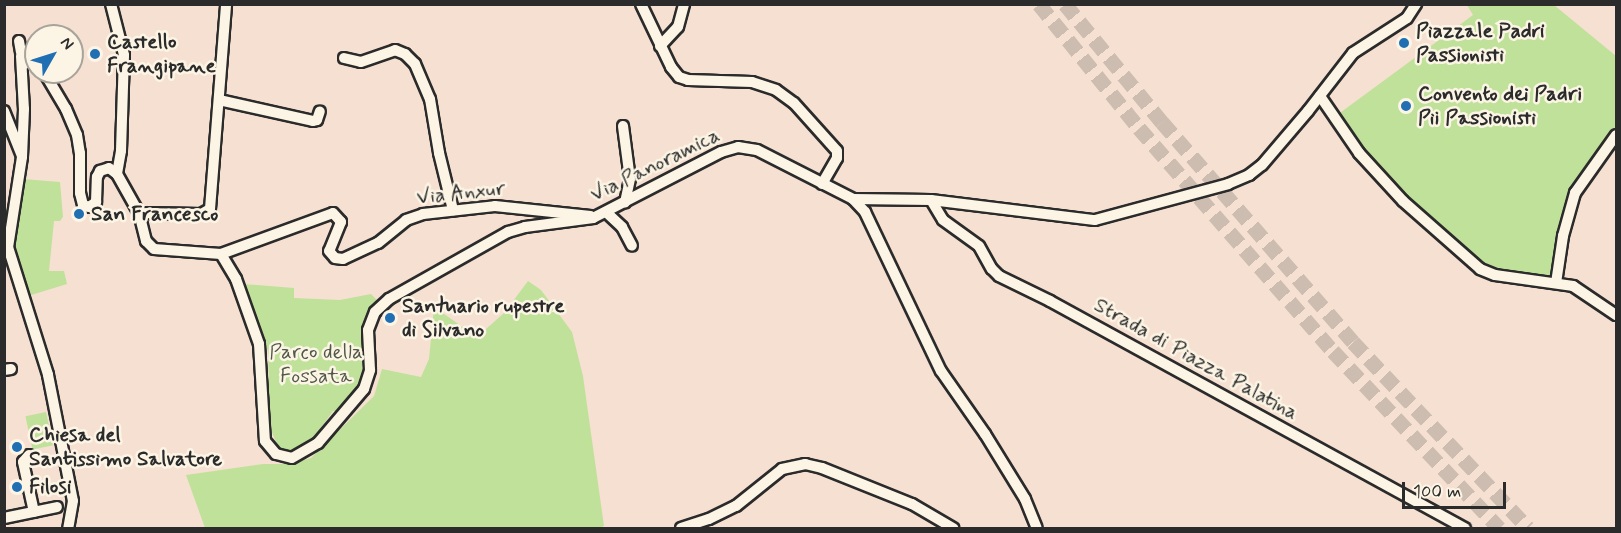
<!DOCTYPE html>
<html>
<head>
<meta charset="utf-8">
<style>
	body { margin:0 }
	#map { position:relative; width:1621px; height:533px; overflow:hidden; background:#f6e0d1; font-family:Mynerve,sans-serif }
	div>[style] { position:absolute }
	.green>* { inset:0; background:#c0e19a; transform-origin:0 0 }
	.highway-tunnel>* { height:15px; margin-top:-7.5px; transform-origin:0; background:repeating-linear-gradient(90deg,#cdbcb0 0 15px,transparent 0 23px) }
	.roads { filter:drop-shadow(2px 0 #2b2b2b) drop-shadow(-2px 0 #2b2b2b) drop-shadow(0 2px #2b2b2b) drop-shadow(0 -2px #2b2b2b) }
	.minor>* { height:10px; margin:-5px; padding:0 5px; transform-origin:5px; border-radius:5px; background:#fcf5e5 }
	.dots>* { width:16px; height:16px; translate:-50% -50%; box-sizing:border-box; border:3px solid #fcf5e5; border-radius:50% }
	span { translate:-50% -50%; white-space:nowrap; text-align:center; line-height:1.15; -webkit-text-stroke:5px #fcf5e5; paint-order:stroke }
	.poi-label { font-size:21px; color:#2b2b2b; font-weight:700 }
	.left { translate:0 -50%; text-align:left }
	.street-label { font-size:21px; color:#2b2b2b }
	.park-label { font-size:21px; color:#505847 }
	.frame { position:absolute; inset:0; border:6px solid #2b2b2b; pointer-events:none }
	.north { position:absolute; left:24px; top:24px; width:60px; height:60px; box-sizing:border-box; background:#fcf5e5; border:2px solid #a8a49b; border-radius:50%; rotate:51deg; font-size:16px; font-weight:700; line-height:24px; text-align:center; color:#2b2b2b }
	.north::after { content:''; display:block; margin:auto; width:21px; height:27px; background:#1f6fb2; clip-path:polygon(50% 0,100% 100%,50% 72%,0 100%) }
	.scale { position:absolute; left:1402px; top:482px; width:104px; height:27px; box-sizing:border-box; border:3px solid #2b2b2b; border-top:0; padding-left:8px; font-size:18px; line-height:21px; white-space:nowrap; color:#2b2b2b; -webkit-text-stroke:4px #fcf5e5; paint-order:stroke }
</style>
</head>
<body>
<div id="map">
	<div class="green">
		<div style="clip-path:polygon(1467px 5px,1554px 5px,1616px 56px,1616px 133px,1573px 192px,1554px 279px,1487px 273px,1410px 212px,1333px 118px,1473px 15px)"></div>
		<div style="clip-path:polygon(23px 179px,60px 182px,63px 217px,60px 221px,54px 221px,49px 271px,64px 271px,67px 284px,28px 296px,11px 247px)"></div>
		<div style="clip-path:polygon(528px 281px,541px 290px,572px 332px,583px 376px,604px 526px,599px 528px,205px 528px,186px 475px,263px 464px,291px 464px,311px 458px,374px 396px,382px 369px,421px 377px,429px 359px,434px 307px,477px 337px,504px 313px)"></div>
		<div style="clip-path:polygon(243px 284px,294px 288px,294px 298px,340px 300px,371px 294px,378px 301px,362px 327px,363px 368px,361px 385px,341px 412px,333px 411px,312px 440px,289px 454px,277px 445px,270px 427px,268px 351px)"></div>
		<div style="left:46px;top:412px;width:34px;height:21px;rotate:78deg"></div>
	</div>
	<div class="highway-tunnel">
		<div style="left:1039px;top:4px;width:159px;rotate:51.1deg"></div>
		<div style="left:1139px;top:128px;width:296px;rotate:49deg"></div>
		<div style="left:1333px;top:351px;width:243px;rotate:46.8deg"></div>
		<div style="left:1065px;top:4px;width:153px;rotate:50.6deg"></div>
		<div style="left:1162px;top:122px;width:291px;rotate:49deg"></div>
		<div style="left:1353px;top:342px;width:255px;rotate:46.7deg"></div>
	</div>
	<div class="roads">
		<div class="minor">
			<div style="left:111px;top:4px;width:53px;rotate:75.7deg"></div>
			<div style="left:124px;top:55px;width:96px;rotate:91.8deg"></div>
			<div style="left:121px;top:151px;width:23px;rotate:100deg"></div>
			<div style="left:117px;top:174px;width:45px;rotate:60.6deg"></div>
			<div style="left:139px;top:213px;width:29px;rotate:76deg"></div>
			<div style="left:146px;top:241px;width:11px;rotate:45deg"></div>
			<div style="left:154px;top:249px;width:67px;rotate:4.3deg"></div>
			<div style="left:221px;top:254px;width:119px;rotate:-20.1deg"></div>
			<div style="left:333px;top:213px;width:12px;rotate:48deg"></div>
			<div style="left:341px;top:222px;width:31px;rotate:112deg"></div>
			<div style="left:329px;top:251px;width:9px;rotate:49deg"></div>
			<div style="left:335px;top:258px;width:8px;rotate:7deg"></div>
			<div style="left:343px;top:259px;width:38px;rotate:-25deg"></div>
			<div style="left:378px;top:243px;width:36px;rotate:-39deg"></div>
			<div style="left:406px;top:220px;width:18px;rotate:-19deg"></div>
			<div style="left:423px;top:214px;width:72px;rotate:-6.3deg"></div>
			<div style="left:495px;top:206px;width:96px;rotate:6deg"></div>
			<div style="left:641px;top:4px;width:70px;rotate:64.5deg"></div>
			<div style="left:671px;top:67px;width:13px;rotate:51deg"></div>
			<div style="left:679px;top:77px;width:9px;rotate:18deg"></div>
			<div style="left:688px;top:80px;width:64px;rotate:1.8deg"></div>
			<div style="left:752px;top:82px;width:25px;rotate:18deg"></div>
			<div style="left:776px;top:90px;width:22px;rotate:36deg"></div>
			<div style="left:794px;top:103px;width:64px;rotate:48.1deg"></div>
			<div style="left:837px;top:151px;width:7px;rotate:90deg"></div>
			<div style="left:837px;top:158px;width:30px;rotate:120deg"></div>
			<div style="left:19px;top:41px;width:11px;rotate:80deg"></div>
			<div style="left:660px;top:46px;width:26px;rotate:-47deg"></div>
			<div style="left:678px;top:27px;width:24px;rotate:-75deg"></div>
			<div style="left:21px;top:56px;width:53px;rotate:86.8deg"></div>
			<div style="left:24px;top:109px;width:48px;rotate:92.4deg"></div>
			<div style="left:22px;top:157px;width:91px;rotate:98.8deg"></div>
			<div style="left:8px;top:247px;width:134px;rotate:72.6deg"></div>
			<div style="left:48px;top:375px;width:128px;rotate:78.8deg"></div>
			<div style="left:73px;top:501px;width:27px;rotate:100deg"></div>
			<div style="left:344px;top:58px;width:17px;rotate:13deg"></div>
			<div style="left:361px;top:62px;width:36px;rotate:-19deg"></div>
			<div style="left:395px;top:50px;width:11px;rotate:22deg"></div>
			<div style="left:405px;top:54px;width:14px;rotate:45deg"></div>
			<div style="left:415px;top:64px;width:38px;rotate:67deg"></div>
			<div style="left:430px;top:99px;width:55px;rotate:80.5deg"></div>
			<div style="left:439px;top:153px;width:59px;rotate:76.2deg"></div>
			<div style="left:22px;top:65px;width:8px;rotate:-23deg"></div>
			<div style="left:29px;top:62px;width:7px;rotate:16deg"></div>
			<div style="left:44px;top:72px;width:43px;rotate:59.3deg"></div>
			<div style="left:66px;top:109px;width:28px;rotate:67deg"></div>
			<div style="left:77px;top:135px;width:18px;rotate:81deg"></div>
			<div style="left:80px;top:153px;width:40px;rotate:90deg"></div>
			<div style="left:80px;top:193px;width:12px;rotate:76deg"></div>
			<div style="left:83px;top:205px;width:6px;rotate:18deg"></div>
			<div style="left:89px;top:207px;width:9px;rotate:-36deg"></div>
			<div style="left:96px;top:202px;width:25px;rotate:-88deg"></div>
			<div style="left:97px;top:177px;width:7px;rotate:-63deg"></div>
			<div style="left:100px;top:171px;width:9px;rotate:-18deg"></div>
			<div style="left:109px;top:168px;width:10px;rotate:37deg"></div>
			<div style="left:1320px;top:96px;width:69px;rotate:55.6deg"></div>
			<div style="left:1359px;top:153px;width:65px;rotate:47.5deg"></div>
			<div style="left:1403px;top:201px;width:103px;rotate:41.4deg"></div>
			<div style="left:1480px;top:269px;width:16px;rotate:22deg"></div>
			<div style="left:1495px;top:275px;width:79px;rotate:8deg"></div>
			<div style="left:1573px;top:286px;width:52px;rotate:34deg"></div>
			<div style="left:219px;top:100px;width:96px;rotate:12.6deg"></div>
			<div style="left:313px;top:121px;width:4px;rotate:-14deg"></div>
			<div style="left:317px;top:120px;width:9px;rotate:-72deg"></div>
			<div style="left:4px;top:111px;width:48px;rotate:68.2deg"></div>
			<div style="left:623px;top:126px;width:53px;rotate:82.5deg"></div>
			<div style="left:630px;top:179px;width:24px;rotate:102deg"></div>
			<div style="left:853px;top:199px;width:78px;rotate:0.7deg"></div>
			<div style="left:931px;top:200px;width:165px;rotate:7deg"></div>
			<div style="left:1095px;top:220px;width:138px;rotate:-15.1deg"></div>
			<div style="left:1228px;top:184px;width:23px;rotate:-23deg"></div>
			<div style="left:1249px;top:175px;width:16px;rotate:-38deg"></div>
			<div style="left:1262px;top:165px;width:71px;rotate:-49.6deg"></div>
			<div style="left:1308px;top:111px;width:73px;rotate:-52.2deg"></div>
			<div style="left:1353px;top:53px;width:64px;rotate:-32.9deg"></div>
			<div style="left:1407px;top:18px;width:17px;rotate:-57deg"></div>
			<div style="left:931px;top:200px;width:23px;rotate:59deg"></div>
			<div style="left:943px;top:220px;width:44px;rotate:35.8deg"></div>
			<div style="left:979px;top:246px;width:26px;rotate:61deg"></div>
			<div style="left:992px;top:269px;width:10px;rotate:45deg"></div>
			<div style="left:999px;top:276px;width:57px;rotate:26.1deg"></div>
			<div style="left:1050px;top:301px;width:473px;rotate:28.7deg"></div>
			<div style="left:606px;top:212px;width:22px;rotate:43deg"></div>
			<div style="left:622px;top:227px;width:21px;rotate:62deg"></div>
			<div style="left:139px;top:213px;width:62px;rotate:0.9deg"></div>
			<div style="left:201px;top:214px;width:10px;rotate:-29deg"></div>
			<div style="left:210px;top:209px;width:206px;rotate:-85.5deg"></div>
			<div style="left:221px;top:254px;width:29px;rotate:59deg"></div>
			<div style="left:236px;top:279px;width:69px;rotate:70.5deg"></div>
			<div style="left:259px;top:344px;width:97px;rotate:86.5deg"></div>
			<div style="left:265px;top:441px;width:17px;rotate:50deg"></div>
			<div style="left:276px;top:454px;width:16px;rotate:14deg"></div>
			<div style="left:292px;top:458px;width:30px;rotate:-30deg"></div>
			<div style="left:318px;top:443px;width:71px;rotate:-49.6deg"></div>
			<div style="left:364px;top:389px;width:20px;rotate:-72deg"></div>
			<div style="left:370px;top:370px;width:40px;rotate:-92.9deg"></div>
			<div style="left:368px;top:330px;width:19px;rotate:-69deg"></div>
			<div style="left:375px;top:312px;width:19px;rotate:-43deg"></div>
			<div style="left:389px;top:299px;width:137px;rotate:-29.4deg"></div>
			<div style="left:508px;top:232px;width:18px;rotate:-16deg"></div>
			<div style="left:525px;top:227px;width:69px;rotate:-7.5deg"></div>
			<div style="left:593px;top:218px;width:144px;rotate:-27.3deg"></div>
			<div style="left:721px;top:152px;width:18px;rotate:-16deg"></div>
			<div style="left:738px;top:147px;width:19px;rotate:9deg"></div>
			<div style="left:757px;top:150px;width:108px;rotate:27deg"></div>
			<div style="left:853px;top:199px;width:18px;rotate:47deg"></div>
			<div style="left:865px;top:212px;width:176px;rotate:64.5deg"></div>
			<div style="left:941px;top:371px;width:77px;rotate:55.1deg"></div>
			<div style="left:985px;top:434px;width:76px;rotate:58.4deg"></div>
			<div style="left:1025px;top:499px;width:31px;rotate:68deg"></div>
			<div style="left:1556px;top:283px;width:48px;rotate:-81.5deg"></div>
			<div style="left:1563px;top:236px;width:45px;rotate:-74.4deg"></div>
			<div style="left:1575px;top:193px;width:71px;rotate:-54.7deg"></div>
			<div style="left:4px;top:370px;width:7px;rotate:-8deg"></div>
			<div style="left:29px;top:455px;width:9px;rotate:131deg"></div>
			<div style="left:23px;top:462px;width:51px;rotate:77.6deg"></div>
			<div style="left:4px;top:518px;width:54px;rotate:-11.7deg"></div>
			<div style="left:681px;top:528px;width:29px;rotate:-18deg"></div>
			<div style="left:709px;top:519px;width:30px;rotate:-26deg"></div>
			<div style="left:736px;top:506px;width:59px;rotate:-38.8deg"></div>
			<div style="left:782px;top:469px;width:24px;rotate:-12deg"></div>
			<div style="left:805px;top:464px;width:17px;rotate:13deg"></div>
			<div style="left:822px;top:468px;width:97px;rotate:21.8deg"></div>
			<div style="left:912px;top:504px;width:48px;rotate:30.3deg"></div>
		</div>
	</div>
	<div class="dots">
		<div style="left:1404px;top:43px;background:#1f6fb2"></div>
		<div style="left:95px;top:54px;background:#1f6fb2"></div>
		<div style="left:1406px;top:106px;background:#1f6fb2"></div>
		<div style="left:79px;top:214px;background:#1f6fb2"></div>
		<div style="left:390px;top:318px;background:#1f6fb2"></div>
		<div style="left:17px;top:447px;background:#1f6fb2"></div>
		<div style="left:17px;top:487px;background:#1f6fb2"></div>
	</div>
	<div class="poi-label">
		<span class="left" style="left:1416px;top:43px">Piazzale Padri<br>Passionisti</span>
		<span class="left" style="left:107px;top:54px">Castello<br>Frangipane</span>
		<span class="left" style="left:1418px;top:106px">Convento dei Padri<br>Pii Passionisti</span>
		<span class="left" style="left:91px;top:214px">San Francesco</span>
		<span class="left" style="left:402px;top:318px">Santuario rupestre<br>di Silvano</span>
		<span class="left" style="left:29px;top:447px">Chiesa del<br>Santissimo Salvatore</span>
		<span class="left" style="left:29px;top:487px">Filosi</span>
	</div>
	<div class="street-label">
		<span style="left:655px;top:165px;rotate:-26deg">Via Panoramica</span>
		<span style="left:461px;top:193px;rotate:-6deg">Via Anxur</span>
		<span style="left:1196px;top:359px;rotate:29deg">Strada di Piazza Palatina</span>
	</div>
	<div class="park-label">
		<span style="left:316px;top:364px">Parco della<br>Fossata</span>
	</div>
	<div class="frame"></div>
	<div class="north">N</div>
	<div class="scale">100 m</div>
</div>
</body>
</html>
